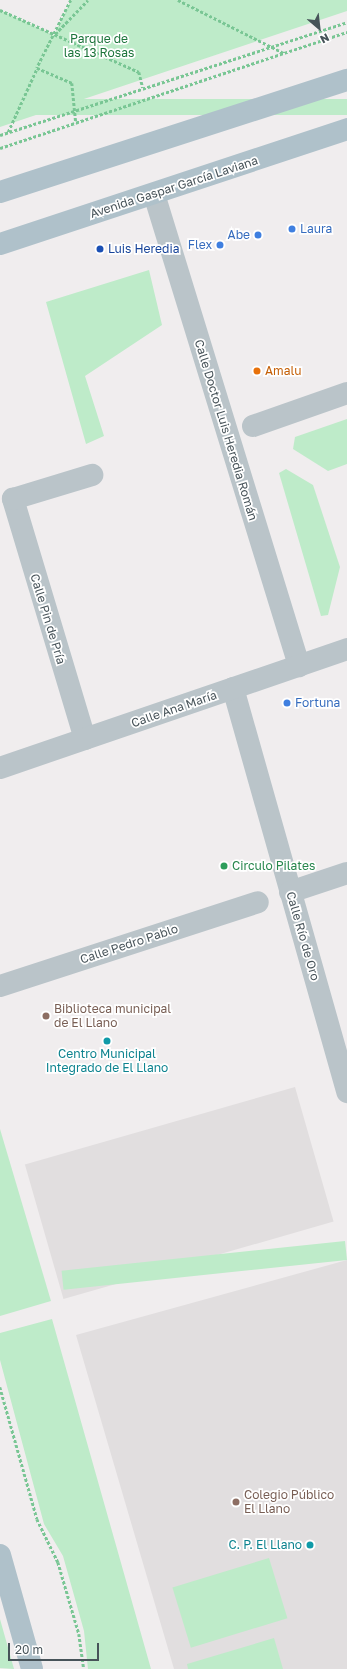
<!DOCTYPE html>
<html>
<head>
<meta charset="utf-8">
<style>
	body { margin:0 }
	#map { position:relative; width:347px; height:1669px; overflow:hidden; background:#f0edee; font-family:"Golos Text",sans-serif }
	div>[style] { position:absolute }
	.education>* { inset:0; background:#e1dedf; transform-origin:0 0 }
	.green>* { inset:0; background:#beebc9; transform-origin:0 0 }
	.path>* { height:2.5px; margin-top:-1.25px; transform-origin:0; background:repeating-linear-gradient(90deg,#79c694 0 3px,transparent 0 5px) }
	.minor>* { height:22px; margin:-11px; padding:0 11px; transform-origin:11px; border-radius:11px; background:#bac4c9 }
	.major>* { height:22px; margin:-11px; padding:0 11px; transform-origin:11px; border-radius:11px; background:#afc1ca }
	.dots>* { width:11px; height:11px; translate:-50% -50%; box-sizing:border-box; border:2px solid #fff; border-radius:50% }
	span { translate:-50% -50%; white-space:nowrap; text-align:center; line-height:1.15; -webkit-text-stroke:3.5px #fff; paint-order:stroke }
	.park-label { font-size:12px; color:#1d753c }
	.street-label { font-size:12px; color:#475359 }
	.shop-label { font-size:12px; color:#366cbe }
	.left { translate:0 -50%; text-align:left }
	.right { translate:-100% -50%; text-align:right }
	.transit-label { font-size:12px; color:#164399 }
	.food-label { font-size:12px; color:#c56008 }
	.leisure-label { font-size:12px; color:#27864d }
	.education-label { font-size:12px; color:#785e54 }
	.culture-label { font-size:12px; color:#0d838f }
	.north { position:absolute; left:299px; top:8px; width:40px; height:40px; -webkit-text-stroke:3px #fff; paint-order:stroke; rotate:152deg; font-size:11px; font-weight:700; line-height:16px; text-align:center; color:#475359 }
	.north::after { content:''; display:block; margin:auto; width:14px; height:18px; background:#475359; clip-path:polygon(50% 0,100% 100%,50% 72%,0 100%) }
	.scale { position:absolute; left:8px; top:1643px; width:91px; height:18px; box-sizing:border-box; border:2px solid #475359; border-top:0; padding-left:5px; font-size:12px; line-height:14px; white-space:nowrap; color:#475359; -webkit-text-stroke:3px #fff; paint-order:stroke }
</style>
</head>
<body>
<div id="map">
	<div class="education">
		<div style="left:295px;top:1087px;width:140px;height:281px;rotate:74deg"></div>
		<div style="clip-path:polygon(347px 1260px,347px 1669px,174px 1669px,76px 1335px)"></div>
	</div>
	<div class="green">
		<div style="clip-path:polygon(71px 0,347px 0,347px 11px,0 127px,0 10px,54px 35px)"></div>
		<div style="left:347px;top:99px;width:16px;height:366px;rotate:90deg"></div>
		<div style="clip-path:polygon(149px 270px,162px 325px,85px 376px,104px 436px,86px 444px,46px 302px)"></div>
		<div style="clip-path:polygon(347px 419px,347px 464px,328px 471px,293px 449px,295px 437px)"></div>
		<div style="clip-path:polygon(286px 469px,313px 485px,340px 567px,328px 615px,321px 616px,279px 473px)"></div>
		<div style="clip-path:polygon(0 1129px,51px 1301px,0 1316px)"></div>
		<div style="left:345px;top:1241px;width:19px;height:285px;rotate:84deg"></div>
		<div style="clip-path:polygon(52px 1319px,151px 1669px,88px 1669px,84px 1631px,63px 1556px,44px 1524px,0 1360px,0 1333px)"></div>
		<div style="left:269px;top:1558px;width:63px;height:101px;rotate:73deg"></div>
		<div style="clip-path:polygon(0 1619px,14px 1669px,0 1668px)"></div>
		<div style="clip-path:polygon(274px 1638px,283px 1669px,188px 1669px,187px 1664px)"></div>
	</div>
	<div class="path">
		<div style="left:71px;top:0;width:76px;rotate:116.6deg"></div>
		<div style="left:37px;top:68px;width:38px;rotate:23deg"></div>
		<div style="left:72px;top:83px;width:40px;rotate:84.3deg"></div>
		<div style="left:178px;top:0;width:119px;rotate:26.6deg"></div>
		<div style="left:0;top:10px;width:152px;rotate:24deg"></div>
		<div style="left:139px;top:72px;width:16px;rotate:76deg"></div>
		<div style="left:55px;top:34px;width:47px;rotate:-45.9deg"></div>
		<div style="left:8px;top:132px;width:70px;rotate:-65.6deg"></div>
		<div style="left:0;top:135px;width:365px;rotate:-18deg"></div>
		<div style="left:0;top:148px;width:366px;rotate:-18.5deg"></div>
		<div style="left:0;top:1387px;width:137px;rotate:74.3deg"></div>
		<div style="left:37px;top:1519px;width:48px;rotate:64deg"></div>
		<div style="left:58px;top:1562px;width:75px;rotate:73.7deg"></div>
		<div style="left:79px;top:1634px;width:35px;rotate:82deg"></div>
	</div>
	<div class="minor">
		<div style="left:154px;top:194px;width:494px;rotate:72.9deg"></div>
		<div style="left:253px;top:426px;width:100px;rotate:-19.3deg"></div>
		<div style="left:233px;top:688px;width:420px;rotate:74.2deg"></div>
		<div style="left:85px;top:739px;width:251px;rotate:-106.7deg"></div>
		<div style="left:13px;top:499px;width:83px;rotate:-16.9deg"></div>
		<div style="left:0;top:768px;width:367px;rotate:-18.9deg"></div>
		<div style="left:290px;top:892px;width:60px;rotate:-18.4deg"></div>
		<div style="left:0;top:986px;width:271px;rotate:-18deg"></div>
	</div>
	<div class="major">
		<div style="left:0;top:192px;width:365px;rotate:-17.9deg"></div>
		<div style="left:0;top:244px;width:366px;rotate:-18.3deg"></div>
		<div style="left:0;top:1555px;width:118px;rotate:74.3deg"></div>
	</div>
	<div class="dots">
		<div style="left:292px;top:229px;background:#3f7fe0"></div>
		<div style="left:258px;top:235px;background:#3f7fe0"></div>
		<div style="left:220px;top:245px;background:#3f7fe0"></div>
		<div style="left:100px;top:249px;background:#1a4fb4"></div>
		<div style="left:257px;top:371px;background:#e8710a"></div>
		<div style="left:287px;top:703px;background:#3f7fe0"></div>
		<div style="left:224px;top:866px;background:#2e9e5b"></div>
		<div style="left:46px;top:1016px;background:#8d6e63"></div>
		<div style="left:107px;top:1041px;background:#0f9aa8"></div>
		<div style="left:236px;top:1502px;background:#8d6e63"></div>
		<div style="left:310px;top:1545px;background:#0f9aa8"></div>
	</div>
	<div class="park-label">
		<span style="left:99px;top:46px">Parque de<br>las 13 Rosas</span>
	</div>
	<div class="street-label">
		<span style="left:174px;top:187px;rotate:-18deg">Avenida Gaspar García Laviana</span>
		<span style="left:226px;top:430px;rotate:73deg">Calle Doctor Luis Heredia Román</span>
		<span style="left:48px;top:619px;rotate:73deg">Calle Pin de Pría</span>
		<span style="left:174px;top:709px;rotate:-19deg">Calle Ana María</span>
		<span style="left:303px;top:936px;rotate:74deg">Calle Río de Oro</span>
		<span style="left:129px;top:944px;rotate:-18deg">Calle Pedro Pablo</span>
	</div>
	<div class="shop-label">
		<span class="left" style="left:300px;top:229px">Laura</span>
		<span class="right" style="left:250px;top:235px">Abe</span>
		<span class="right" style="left:212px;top:245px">Flex</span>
		<span class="left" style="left:295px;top:703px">Fortuna</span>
	</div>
	<div class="transit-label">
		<span class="left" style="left:108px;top:249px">Luis Heredia</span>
	</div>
	<div class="food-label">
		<span class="left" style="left:265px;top:371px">Amalu</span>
	</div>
	<div class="leisure-label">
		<span class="left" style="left:232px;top:866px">Circulo Pilates</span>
	</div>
	<div class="education-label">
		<span class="left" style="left:54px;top:1016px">Biblioteca municipal<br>de El Llano</span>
		<span class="left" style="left:244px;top:1502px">Colegio Público<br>El Llano</span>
	</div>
	<div class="culture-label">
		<span style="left:107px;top:1061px">Centro Municipal<br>Integrado de El Llano</span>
		<span class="right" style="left:302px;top:1545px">C. P. El Llano</span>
	</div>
	<div class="north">N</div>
	<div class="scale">20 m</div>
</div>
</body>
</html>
